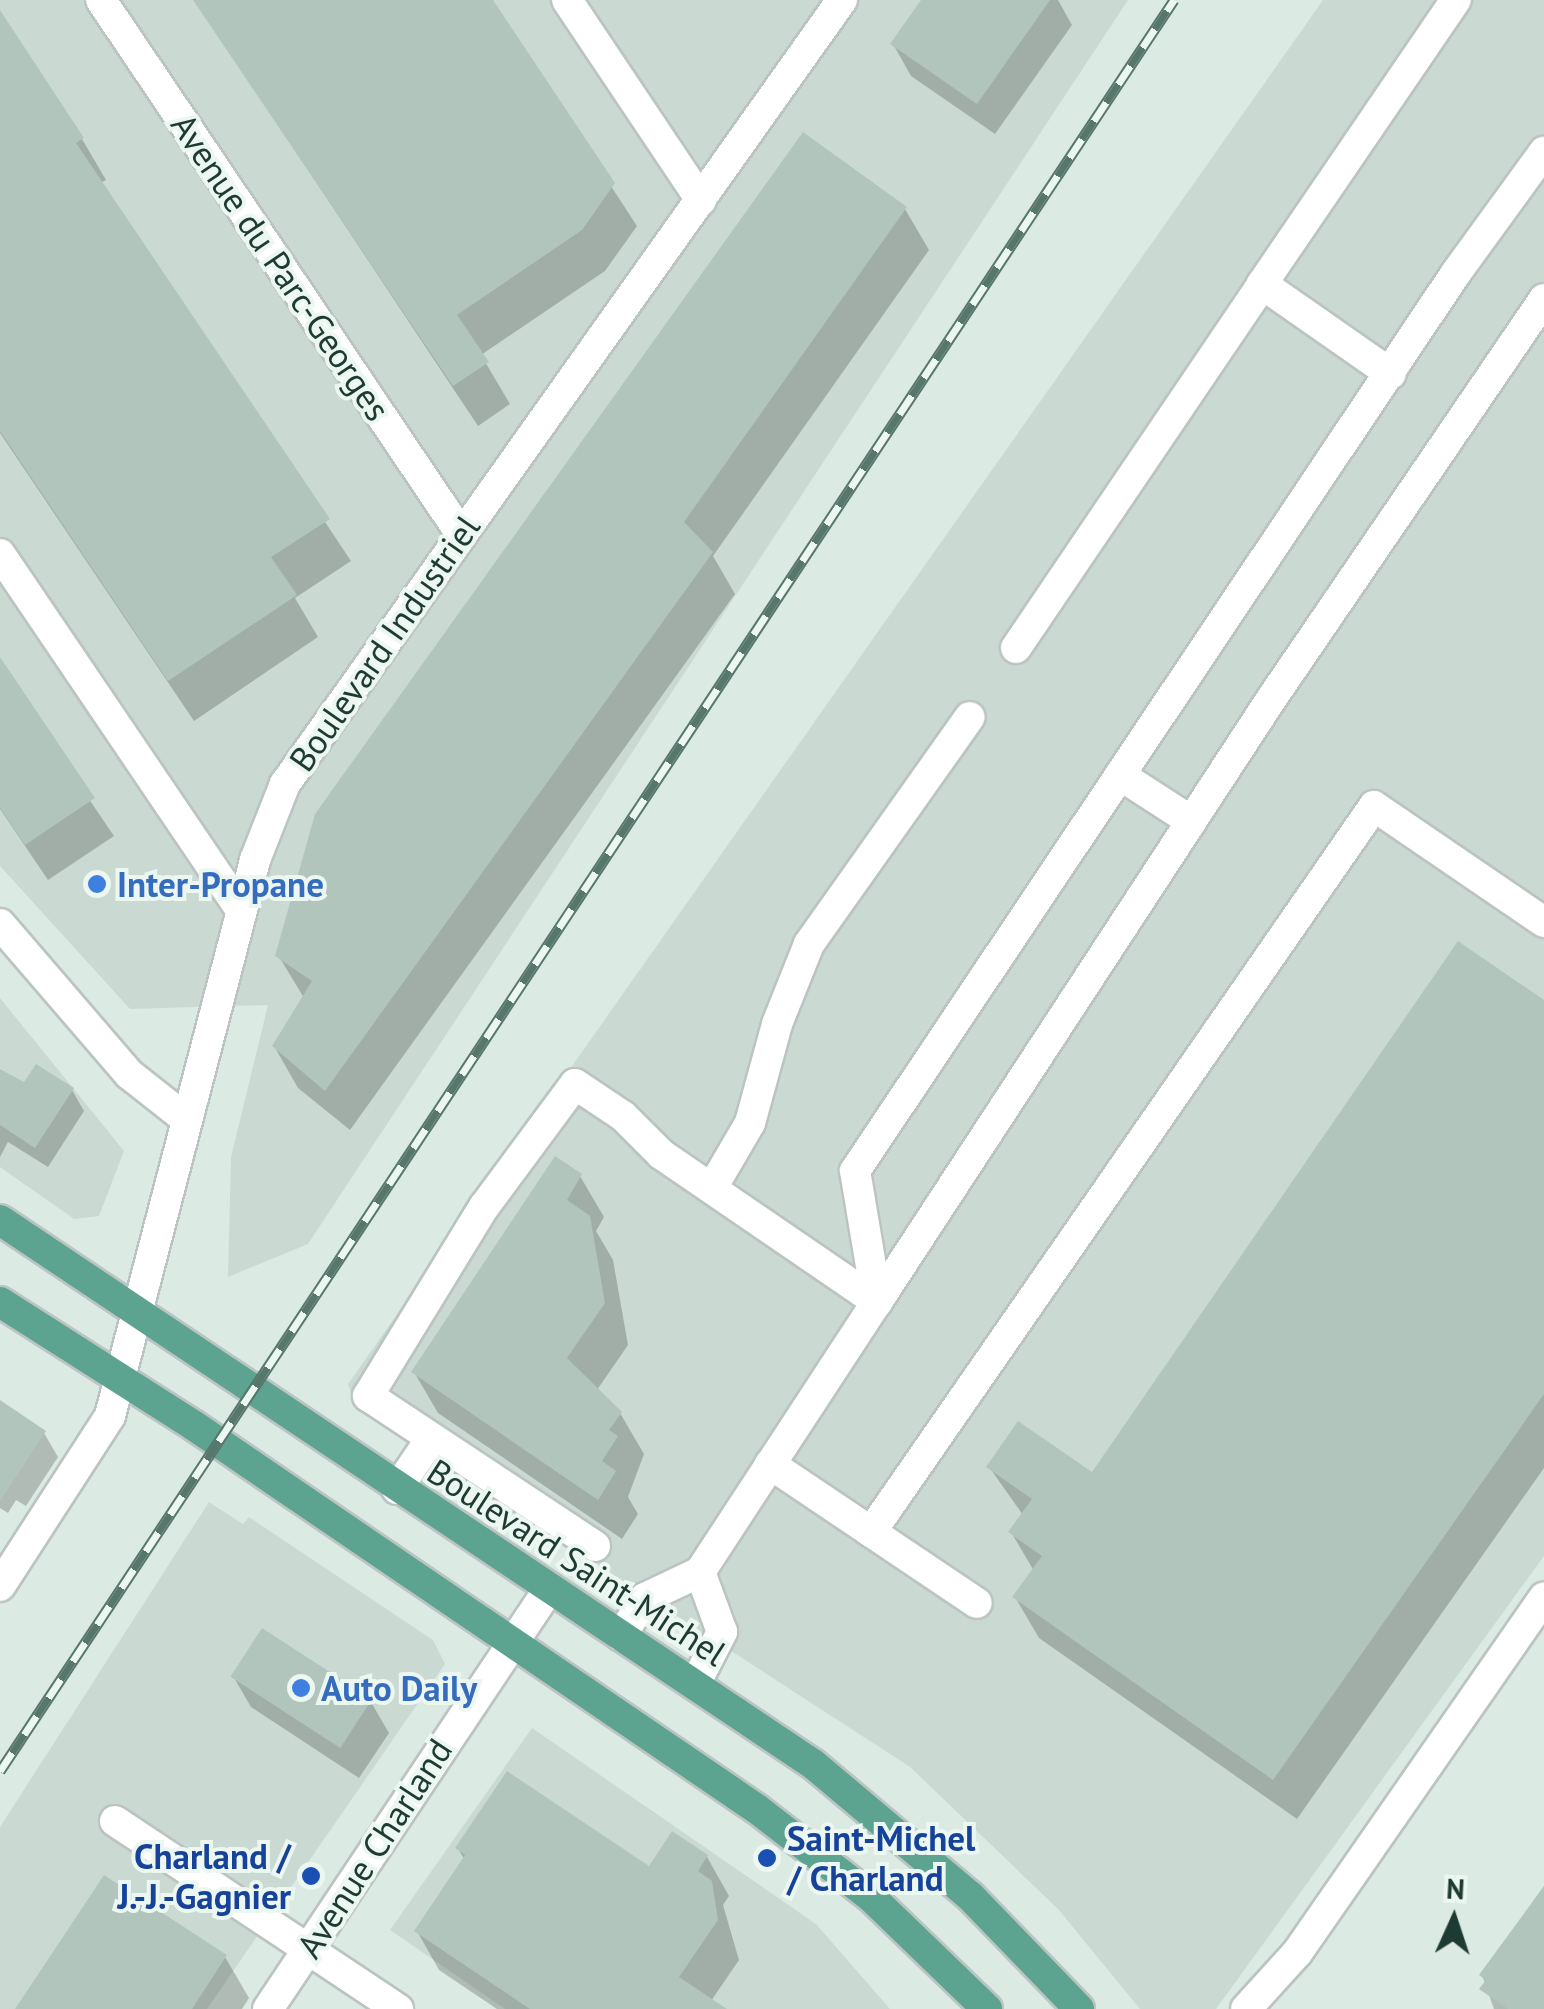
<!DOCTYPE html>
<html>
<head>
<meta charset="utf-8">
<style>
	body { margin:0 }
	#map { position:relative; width:1544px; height:2009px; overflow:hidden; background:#dceae4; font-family:"PT Sans",sans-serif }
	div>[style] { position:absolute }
	.built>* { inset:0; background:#cadad3 }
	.shadow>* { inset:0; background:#0003 }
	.building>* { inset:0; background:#b2c5bd; transform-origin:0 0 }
	.roads { filter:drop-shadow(2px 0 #bbc4c2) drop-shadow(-2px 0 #bbc4c2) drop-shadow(0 2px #bbc4c2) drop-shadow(0 -2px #bbc4c2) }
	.minor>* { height:30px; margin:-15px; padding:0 15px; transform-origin:15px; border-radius:15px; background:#fff }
	.major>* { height:30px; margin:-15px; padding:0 15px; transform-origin:15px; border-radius:15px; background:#5ca490 }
	.rail>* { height:11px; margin-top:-5.5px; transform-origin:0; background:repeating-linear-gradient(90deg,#edf7f2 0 22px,#57776d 0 44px); box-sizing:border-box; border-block:2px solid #57776d }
	.dots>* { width:28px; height:28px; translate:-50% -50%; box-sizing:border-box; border:5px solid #edf7f2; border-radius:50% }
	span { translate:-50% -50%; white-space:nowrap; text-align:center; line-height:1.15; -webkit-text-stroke:8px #edf7f2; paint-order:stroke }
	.street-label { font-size:35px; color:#1d3b32 }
	.shop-label { font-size:35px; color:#366cbe; font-weight:700 }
	.left { translate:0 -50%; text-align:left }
	.transit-label { font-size:35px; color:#164399; font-weight:700 }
	.right { translate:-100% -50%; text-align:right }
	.north { position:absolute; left:1404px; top:1869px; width:100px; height:100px; -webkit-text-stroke:8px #edf7f2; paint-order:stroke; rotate:3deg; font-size:28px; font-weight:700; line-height:40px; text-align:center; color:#1d3b32 }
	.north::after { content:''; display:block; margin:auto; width:35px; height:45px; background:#1d3b32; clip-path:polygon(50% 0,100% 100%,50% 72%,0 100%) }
</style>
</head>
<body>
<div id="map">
	<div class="built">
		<div style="clip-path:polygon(0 0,1128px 0,308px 1244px,228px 1277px,231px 1157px,268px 1005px,130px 1009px,0 866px)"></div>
		<div style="clip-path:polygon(1323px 0,1544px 0,1544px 1556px,1216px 2009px,1140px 2009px,1058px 1909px,910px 1767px,355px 1407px,348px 1384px)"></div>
		<div style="clip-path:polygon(0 998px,124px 1151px,99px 1216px,74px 1219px,0 1167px)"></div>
		<div style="clip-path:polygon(209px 1502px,243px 1524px,249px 1517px,433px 1640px,445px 1664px,207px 2009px,0 2009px,0 1827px)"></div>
		<div style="clip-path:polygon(532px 1728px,816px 1924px,890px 2009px,505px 2009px,390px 1930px)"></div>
	</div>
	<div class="shadow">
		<div style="clip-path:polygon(195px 0,490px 0,637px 226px,605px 271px,481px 355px,510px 404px,478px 426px)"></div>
		<div style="clip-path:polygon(924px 0,1058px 0,1072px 25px,995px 134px,911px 76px,893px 44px)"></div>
		<div style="clip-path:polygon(0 15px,82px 139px,106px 180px,100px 183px,351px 561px,295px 598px,318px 637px,194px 721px,0 433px)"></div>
		<div style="clip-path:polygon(905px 209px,929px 250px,713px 556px,735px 594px,350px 1130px,298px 1088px,274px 1046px,304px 998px,278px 955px)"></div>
		<div style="clip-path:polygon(0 668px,114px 836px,48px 880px,0 809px)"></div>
		<div style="clip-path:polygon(1544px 1003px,1544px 1468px,1297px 1819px,1039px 1638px,1015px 1597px,1034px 1571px,1011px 1532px,1023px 1515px,989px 1467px,1092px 1475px)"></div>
		<div style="clip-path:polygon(0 1072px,25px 1085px,72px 1090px,84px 1111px,48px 1167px,8px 1142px,0 1157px)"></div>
		<div style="clip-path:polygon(580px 1176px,604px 1217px,596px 1231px,613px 1260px,628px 1345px,597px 1390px,620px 1413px,644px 1454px,628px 1497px,638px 1514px,622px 1539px,438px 1413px,414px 1372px)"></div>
		<div style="clip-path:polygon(0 1403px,44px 1433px,58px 1457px,26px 1506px,16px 1500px,8px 1513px,0 1508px)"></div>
		<div style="clip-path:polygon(233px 1676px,371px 1702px,389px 1733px,359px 1778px,251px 1707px)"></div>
		<div style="clip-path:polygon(458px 1849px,649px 1869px,707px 1857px,729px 1896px,723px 1905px,739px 1960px,711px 2001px,722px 2009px,497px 2009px,439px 1970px,417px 1931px,465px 1860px)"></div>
		<div style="clip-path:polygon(1544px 1886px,1544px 2009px,1494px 2009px,1482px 1975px)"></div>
		<div style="clip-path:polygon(225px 1957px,249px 1998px,242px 2009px,18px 2009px)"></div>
	</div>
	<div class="building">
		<div style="clip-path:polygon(193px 0,493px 0,615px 183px,582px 230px,457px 315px,489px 362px,453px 386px)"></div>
		<div style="clip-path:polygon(921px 0,1050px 0,977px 104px,890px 44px)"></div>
		<div style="clip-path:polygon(0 10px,84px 138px,76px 143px,330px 519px,271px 557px,297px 595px,168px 681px,0 431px)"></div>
		<div style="clip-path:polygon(803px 132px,907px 207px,684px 522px,713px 552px,325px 1091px,272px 1046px,312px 981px,275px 956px,315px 814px)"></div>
		<div style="clip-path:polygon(0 657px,95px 798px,25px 845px,0 808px)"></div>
		<div style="clip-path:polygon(1458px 941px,1544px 1000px,1544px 1394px,1273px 1780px,1012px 1597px,1042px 1556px,1008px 1532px,1032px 1499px,986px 1467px,1018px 1421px,1092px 1472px)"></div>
		<div style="clip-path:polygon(36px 1064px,74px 1088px,35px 1148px,0 1125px,0 1069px,24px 1082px)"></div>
		<div style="clip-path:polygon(555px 1156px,582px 1174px,567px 1200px,590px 1216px,605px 1303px,567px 1358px,622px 1412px,609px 1430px,618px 1436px,602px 1461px,616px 1471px,598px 1500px,411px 1372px)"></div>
		<div style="clip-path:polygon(0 1400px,46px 1431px,0 1501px)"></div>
		<div style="left:262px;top:1628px;width:131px;height:58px;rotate:33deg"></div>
		<div style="clip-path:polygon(507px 1771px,649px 1866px,672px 1831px,708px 1855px,698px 1871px,712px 1881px,718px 1920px,679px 1977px,727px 2009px,530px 2009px,414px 1931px,465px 1855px,455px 1848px)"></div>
		<div style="clip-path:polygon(104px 1875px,227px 1955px,192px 2009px,15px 2009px)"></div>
		<div style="clip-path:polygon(1544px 1886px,1544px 2009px,1508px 2009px,1479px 1989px,1486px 1980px,1479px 1975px)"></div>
	</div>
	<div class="roads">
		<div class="minor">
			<div style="left:101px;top:0;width:644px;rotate:56.01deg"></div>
			<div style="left:567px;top:0;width:241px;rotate:56.2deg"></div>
			<div style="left:1262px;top:284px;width:344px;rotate:-55.7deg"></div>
			<div style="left:0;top:554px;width:430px;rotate:55.9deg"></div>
			<div style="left:1016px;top:648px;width:439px;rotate:-55.9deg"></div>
			<div style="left:1262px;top:284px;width:157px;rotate:34.9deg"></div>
			<div style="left:1120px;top:775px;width:85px;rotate:32.9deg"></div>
			<div style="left:0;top:924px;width:198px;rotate:49.3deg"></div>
			<div style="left:129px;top:1074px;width:73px;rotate:38.3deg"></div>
			<div style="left:712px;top:1188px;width:75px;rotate:-59.7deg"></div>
			<div style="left:750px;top:1123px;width:103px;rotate:-74.7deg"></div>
			<div style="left:777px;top:1024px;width:86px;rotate:-68.2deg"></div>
			<div style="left:809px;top:944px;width:278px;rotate:-54.7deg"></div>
			<div style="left:770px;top:1464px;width:249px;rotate:33.9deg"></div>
			<div style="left:397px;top:1489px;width:59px;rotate:-56deg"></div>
			<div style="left:871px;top:1532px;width:883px;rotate:-55.28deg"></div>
			<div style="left:1374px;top:806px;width:206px;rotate:34.3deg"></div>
			<div style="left:595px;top:1546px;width:272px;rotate:-146.5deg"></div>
			<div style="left:368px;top:1396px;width:222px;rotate:-58.5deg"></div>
			<div style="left:484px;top:1207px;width:153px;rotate:-53.5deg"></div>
			<div style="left:575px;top:1084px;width:58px;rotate:33.7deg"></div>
			<div style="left:623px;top:1116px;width:54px;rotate:45deg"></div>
			<div style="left:661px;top:1154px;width:262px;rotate:34.4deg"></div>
			<div style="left:877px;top:1302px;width:722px;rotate:-56.82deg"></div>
			<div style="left:1272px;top:698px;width:483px;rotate:-55.7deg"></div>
			<div style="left:0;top:1586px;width:202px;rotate:-57.1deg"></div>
			<div style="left:110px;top:1416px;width:575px;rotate:-75.38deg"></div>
			<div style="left:255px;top:860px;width:82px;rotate:-68.5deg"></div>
			<div style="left:285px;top:784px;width:962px;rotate:-54.61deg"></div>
			<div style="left:621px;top:1636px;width:45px;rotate:-57.7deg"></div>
			<div style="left:645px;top:1598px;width:61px;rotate:-25.3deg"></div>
			<div style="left:700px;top:1572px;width:323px;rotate:-56.8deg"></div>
			<div style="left:877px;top:1302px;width:133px;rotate:-99.5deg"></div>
			<div style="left:855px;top:1171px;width:1081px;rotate:-56.21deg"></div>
			<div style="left:1456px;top:273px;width:150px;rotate:-54deg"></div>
			<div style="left:695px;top:1684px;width:59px;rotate:-62.6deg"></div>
			<div style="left:722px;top:1632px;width:64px;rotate:-110.1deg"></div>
			<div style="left:115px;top:1821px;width:340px;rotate:33.6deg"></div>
			<div style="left:268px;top:2009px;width:505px;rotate:-56.22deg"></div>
			<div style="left:1246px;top:2009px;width:76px;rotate:-47.7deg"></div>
			<div style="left:1297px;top:1953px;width:433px;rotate:-55.2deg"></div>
		</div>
		<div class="major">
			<div style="left:0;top:1220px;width:978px;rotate:33.79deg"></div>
			<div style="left:813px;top:1764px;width:205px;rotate:40.1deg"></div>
			<div style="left:970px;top:1896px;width:157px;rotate:46deg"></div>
			<div style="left:0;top:1302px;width:229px;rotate:32.5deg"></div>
			<div style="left:193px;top:1425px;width:682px;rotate:34.25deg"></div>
			<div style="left:757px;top:1809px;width:145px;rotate:37.7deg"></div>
			<div style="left:872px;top:1898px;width:160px;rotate:44deg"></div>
		</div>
	</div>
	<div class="rail">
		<div style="left:0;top:1771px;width:2125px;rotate:-56.46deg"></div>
	</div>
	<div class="dots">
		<div style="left:97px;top:884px;background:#3f7fe0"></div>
		<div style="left:301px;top:1688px;background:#3f7fe0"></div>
		<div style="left:767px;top:1858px;background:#1a4fb4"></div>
		<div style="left:311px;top:1876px;background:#1a4fb4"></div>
	</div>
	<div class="street-label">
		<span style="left:281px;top:267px;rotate:56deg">Avenue du Parc-Georges</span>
		<span style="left:384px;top:643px;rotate:-55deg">Boulevard Industriel</span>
		<span style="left:577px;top:1562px;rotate:33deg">Boulevard Saint-Michel</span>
		<span style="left:374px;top:1848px;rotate:-57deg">Avenue Charland</span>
	</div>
	<div class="shop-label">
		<span class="left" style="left:117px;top:884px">Inter-Propane</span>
		<span class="left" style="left:321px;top:1688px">Auto Daily</span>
	</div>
	<div class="transit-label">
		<span class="left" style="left:787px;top:1858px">Saint-Michel<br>/ Charland</span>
		<span class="right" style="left:291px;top:1876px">Charland /<br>J.-J.-Gagnier</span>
	</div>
	<div class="north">N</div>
</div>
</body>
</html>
